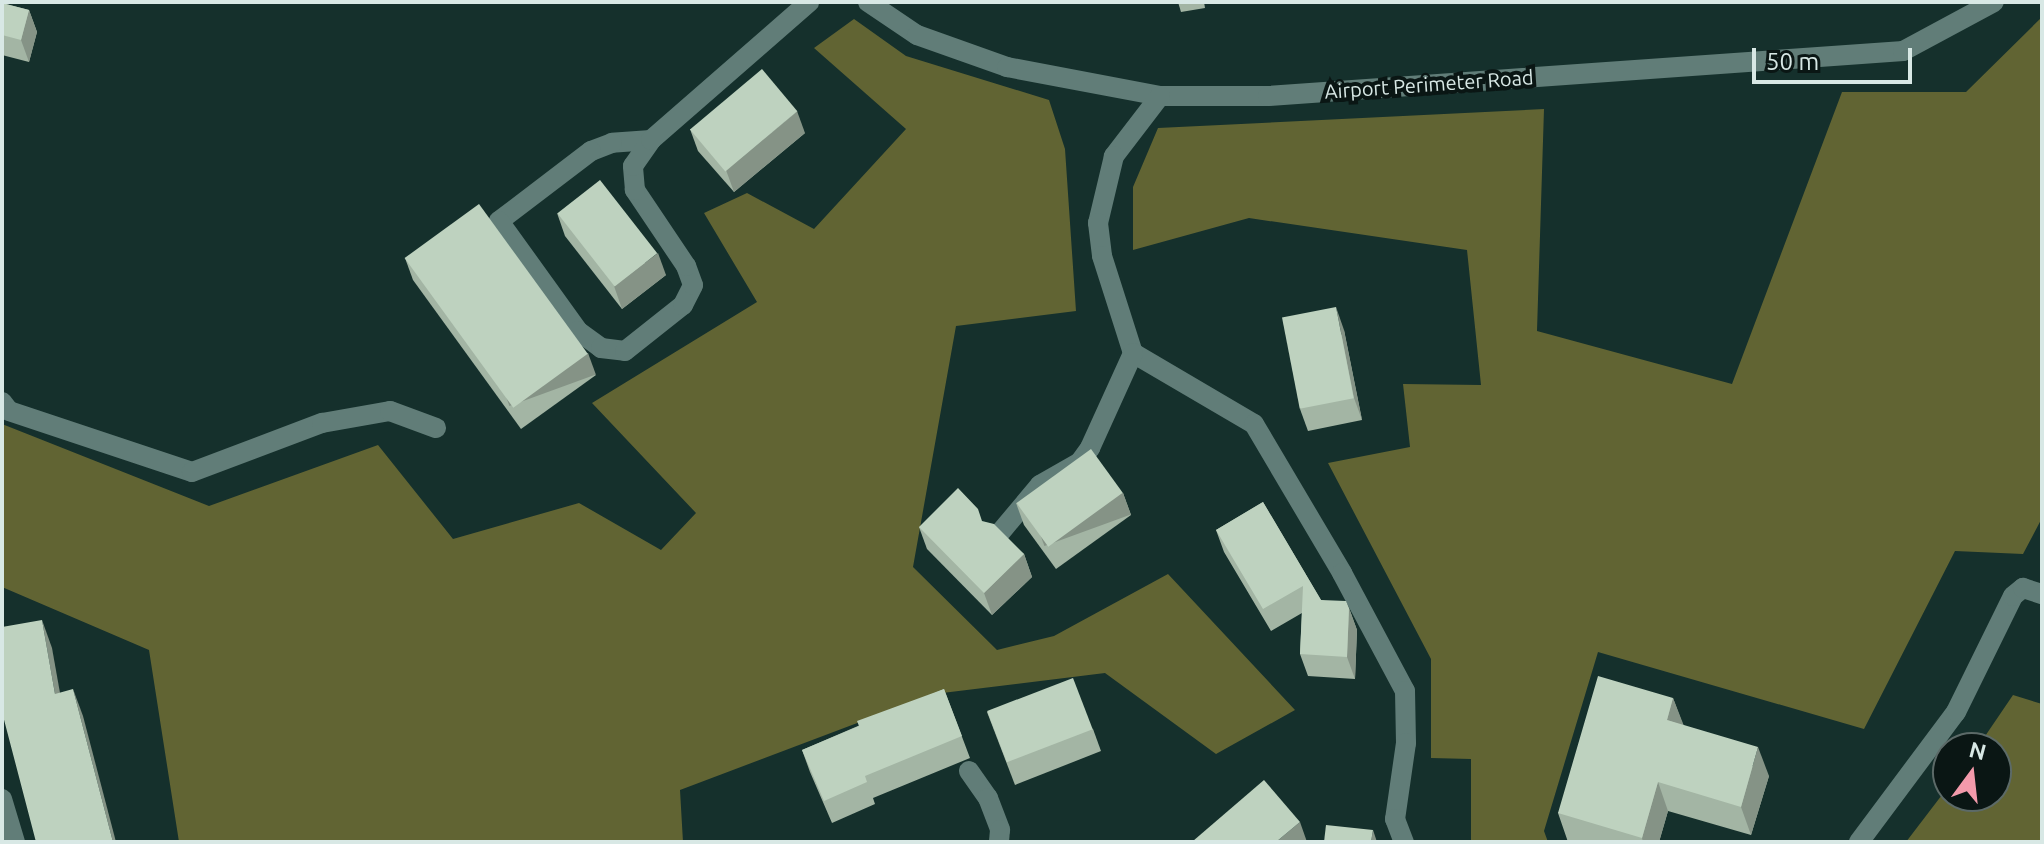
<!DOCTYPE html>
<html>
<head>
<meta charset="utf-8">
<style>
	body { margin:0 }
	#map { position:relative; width:2044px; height:844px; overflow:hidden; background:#15302c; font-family:Ubuntu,sans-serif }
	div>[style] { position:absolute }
	.forest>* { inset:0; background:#616433 }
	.minor>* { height:20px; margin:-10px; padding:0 10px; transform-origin:10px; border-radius:10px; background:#617d78 }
	.wall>* { inset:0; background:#a3b5a4 }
	.shaded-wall>* { inset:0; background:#859386; transform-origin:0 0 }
	.building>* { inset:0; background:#bed2bf; transform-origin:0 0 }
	span { translate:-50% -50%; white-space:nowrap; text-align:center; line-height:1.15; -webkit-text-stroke:8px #0a1614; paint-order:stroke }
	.street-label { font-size:20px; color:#d8e8e5 }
	.frame { position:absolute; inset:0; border:4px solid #d8e8e5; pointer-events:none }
	.north { position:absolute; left:1932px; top:732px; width:80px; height:80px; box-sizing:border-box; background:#0a1614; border:2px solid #5c6a68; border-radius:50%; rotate:15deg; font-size:22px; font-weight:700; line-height:32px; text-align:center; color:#d8e8e5 }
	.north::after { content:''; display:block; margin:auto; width:28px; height:36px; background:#f39aab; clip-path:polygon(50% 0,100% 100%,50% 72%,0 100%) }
	.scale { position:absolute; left:1752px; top:48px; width:160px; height:36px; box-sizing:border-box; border:4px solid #d8e8e5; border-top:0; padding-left:10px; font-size:24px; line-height:28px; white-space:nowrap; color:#d8e8e5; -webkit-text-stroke:6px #0a1614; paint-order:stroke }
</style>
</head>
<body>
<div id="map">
	<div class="forest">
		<div style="clip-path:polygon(2042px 17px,2042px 518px,2023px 554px,1955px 551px,1864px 729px,1598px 652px,1544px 831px,1548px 842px,1471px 842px,1471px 759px,1431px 758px,1431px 659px,1328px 463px,1410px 447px,1403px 384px,1481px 385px,1467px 250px,1249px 218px,1133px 250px,1133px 187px,1158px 128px,1544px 109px,1537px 331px,1732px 384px,1842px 92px,1966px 92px)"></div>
		<div style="clip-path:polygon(854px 19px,906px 56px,1049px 100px,1065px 149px,1076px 311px,956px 326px,913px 567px,997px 650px,1054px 636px,1168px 574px,1295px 710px,1216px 754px,1105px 673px,934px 694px,680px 790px,683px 842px,179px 842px,149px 650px,2px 587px,2px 424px,209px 506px,378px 445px,453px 539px,579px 503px,661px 550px,696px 513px,592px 403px,757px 302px,704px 213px,747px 193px,814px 229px,906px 129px,814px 48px)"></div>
		<div style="clip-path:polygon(2013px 695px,2042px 704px,2042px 842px,1906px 842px,1948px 787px,1948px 796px,1996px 796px,1996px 748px,1977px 748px)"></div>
	</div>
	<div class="minor">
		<div style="left:868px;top:2px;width:59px;rotate:34deg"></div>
		<div style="left:917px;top:35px;width:96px;rotate:19.6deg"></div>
		<div style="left:1007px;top:67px;width:156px;rotate:10.7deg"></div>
		<div style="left:1160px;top:96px;width:108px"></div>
		<div style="left:1268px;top:96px;width:637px;rotate:-4.05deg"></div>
		<div style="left:1903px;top:51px;width:103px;rotate:-28.3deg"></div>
		<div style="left:1160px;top:96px;width:76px;rotate:127.5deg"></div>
		<div style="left:1114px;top:156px;width:69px;rotate:103.4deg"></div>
		<div style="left:1098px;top:223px;width:33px;rotate:83deg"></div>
		<div style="left:1102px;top:256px;width:102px;rotate:72.3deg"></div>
		<div style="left:1133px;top:353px;width:140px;rotate:30.4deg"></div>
		<div style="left:1254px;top:424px;width:173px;rotate:59.4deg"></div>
		<div style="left:1342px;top:573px;width:134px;rotate:61.9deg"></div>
		<div style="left:1405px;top:691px;width:52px;rotate:88.9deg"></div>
		<div style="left:1406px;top:743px;width:77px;rotate:98.2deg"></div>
		<div style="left:1395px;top:819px;width:25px;rotate:69deg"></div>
		<div style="left:651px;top:140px;width:39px;rotate:176deg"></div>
		<div style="left:612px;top:143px;width:22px;rotate:159deg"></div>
		<div style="left:591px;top:151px;width:116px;rotate:142.7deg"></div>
		<div style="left:499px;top:221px;width:135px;rotate:54.3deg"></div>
		<div style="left:578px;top:331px;width:29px;rotate:36deg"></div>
		<div style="left:601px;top:348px;width:24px;rotate:7deg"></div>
		<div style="left:625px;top:351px;width:74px;rotate:-38.4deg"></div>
		<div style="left:683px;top:305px;width:22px;rotate:-63deg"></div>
		<div style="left:693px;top:285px;width:20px;rotate:-110deg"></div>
		<div style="left:686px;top:266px;width:92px;rotate:-123.9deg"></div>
		<div style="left:635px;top:190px;width:24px;rotate:-95deg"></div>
		<div style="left:633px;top:166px;width:32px;rotate:-55deg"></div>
		<div style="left:651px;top:140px;width:210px;rotate:-41.1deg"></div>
		<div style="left:2px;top:402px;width:11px;rotate:52deg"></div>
		<div style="left:9px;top:411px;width:193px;rotate:18.4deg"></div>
		<div style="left:192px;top:472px;width:139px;rotate:-20.7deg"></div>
		<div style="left:322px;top:423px;width:69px;rotate:-10deg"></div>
		<div style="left:390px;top:411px;width:49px;rotate:20.3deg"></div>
		<div style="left:999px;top:534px;width:64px;rotate:-50.1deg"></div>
		<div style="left:1040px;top:485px;width:46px;rotate:-29.9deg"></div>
		<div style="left:1080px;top:462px;width:17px;rotate:-54deg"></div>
		<div style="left:1090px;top:448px;width:104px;rotate:-65.6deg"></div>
		<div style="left:969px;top:771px;width:33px;rotate:55deg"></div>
		<div style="left:988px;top:798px;width:34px;rotate:69deg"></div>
		<div style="left:1000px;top:830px;width:12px;rotate:95deg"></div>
		<div style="left:2px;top:799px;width:45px;rotate:73.2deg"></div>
		<div style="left:1859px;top:842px;width:162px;rotate:-53.3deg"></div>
		<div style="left:1956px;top:712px;width:129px;rotate:-63.8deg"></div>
		<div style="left:2013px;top:596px;width:13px;rotate:-39deg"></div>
		<div style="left:2023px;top:588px;width:20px;rotate:18deg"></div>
	</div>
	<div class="wall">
		<div style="clip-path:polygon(1178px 2px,1204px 2px,1205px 8px,1181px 12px)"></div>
		<div style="clip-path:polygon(2px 3px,29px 10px,37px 32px,29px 62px,2px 55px)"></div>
		<div style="clip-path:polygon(690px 129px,805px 133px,734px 192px,698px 151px)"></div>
		<div style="clip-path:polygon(557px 213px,666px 275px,622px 309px,565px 236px)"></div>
		<div style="clip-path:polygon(405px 258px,596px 375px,521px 429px,413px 280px)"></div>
		<div style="clip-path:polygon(1344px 330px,1362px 420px,1308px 431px,1300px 409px)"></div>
		<div style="clip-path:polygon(1123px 493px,1131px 515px,1056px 569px,1024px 525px,1016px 503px)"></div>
		<div style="clip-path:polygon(1263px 502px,1321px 600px,1349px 608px,1357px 630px,1355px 679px,1308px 676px,1300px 654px,1302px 613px,1271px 631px,1224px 552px,1216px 530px)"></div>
		<div style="clip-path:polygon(983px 522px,1024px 554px,1032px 577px,992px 615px,927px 549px,919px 527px)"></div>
		<div style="clip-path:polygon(944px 689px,970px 758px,873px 798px,875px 804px,832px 823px,810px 772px,802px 750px)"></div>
		<div style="clip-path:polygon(1673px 698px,1683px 725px,1769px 776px,1751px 835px,1668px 811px,1659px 842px,1568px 842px,1558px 813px)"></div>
		<div style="clip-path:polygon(987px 712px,1093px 729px,1101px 751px,1015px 785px)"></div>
	</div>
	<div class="shaded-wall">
		<div style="clip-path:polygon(29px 10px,37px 32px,29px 62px,21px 40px)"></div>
		<div style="clip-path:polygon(797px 111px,805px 133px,734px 192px,726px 170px)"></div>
		<div style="clip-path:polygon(658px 253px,666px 275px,622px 309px,614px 286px)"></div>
		<div style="clip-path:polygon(1336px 307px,1344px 330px,1362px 420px,1354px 398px)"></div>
		<div style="left:588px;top:353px;width:23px;height:92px;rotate:70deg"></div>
		<div style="left:1123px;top:493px;width:23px;height:92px;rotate:70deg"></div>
		<div style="clip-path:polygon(1024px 554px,1032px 577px,992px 615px,984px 593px)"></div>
		<div style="clip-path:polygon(1349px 608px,1357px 630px,1355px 679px,1347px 657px)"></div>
		<div style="clip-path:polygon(42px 620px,52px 648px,65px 721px,55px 694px)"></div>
		<div style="clip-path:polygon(73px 689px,83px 716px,116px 842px,113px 842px)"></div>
		<div style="clip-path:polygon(1673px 698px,1684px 726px,1667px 720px)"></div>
		<div style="clip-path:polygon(1758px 747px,1769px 776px,1751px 835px,1741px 807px)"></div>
		<div style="clip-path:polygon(1658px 782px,1668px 811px,1659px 842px,1643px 842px,1642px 838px)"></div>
		<div style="clip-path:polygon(1300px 822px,1307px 842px,1276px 842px)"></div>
		<div style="clip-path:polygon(1373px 830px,1377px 842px,1371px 842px)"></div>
	</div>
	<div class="building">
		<div style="clip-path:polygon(2px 3px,29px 10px,21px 40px,2px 35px)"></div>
		<div style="left:762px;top:69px;width:55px;height:94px;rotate:50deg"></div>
		<div style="left:600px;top:180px;width:93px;height:54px;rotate:52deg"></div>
		<div style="left:479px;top:204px;width:185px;height:92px;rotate:54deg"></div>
		<div style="left:1336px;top:307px;width:93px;height:55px;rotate:79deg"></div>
		<div style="left:1091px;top:449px;width:54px;height:92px;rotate:54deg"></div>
		<div style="clip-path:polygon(958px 488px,978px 509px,982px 521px,994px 524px,1024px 554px,984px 593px,919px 527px)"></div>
		<div style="clip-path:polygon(1263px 502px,1321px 600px,1346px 601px,1349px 608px,1347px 657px,1300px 654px,1303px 586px,1263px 609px,1216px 530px)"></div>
		<div style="clip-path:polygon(42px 620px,55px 694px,73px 689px,113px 842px,36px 842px,2px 712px,2px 627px)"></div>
		<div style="clip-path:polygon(1598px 676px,1673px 698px,1667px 720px,1758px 747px,1741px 807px,1658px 782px,1642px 838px,1558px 813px)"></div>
		<div style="left:1073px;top:678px;width:55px;height:92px;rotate:69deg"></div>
		<div style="clip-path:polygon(944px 689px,962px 736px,865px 776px,867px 782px,824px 801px,802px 750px,859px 726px,857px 721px)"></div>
		<div style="clip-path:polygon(1264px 780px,1300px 822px,1276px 842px,1194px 842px,1193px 841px)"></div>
		<div style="clip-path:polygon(1326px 825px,1373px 830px,1371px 842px,1324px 842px)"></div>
	</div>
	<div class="street-label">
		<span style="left:1429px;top:84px;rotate:-4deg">Airport Perimeter Road</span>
	</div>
	<div class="frame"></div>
	<div class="north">N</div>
	<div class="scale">50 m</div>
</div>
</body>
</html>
